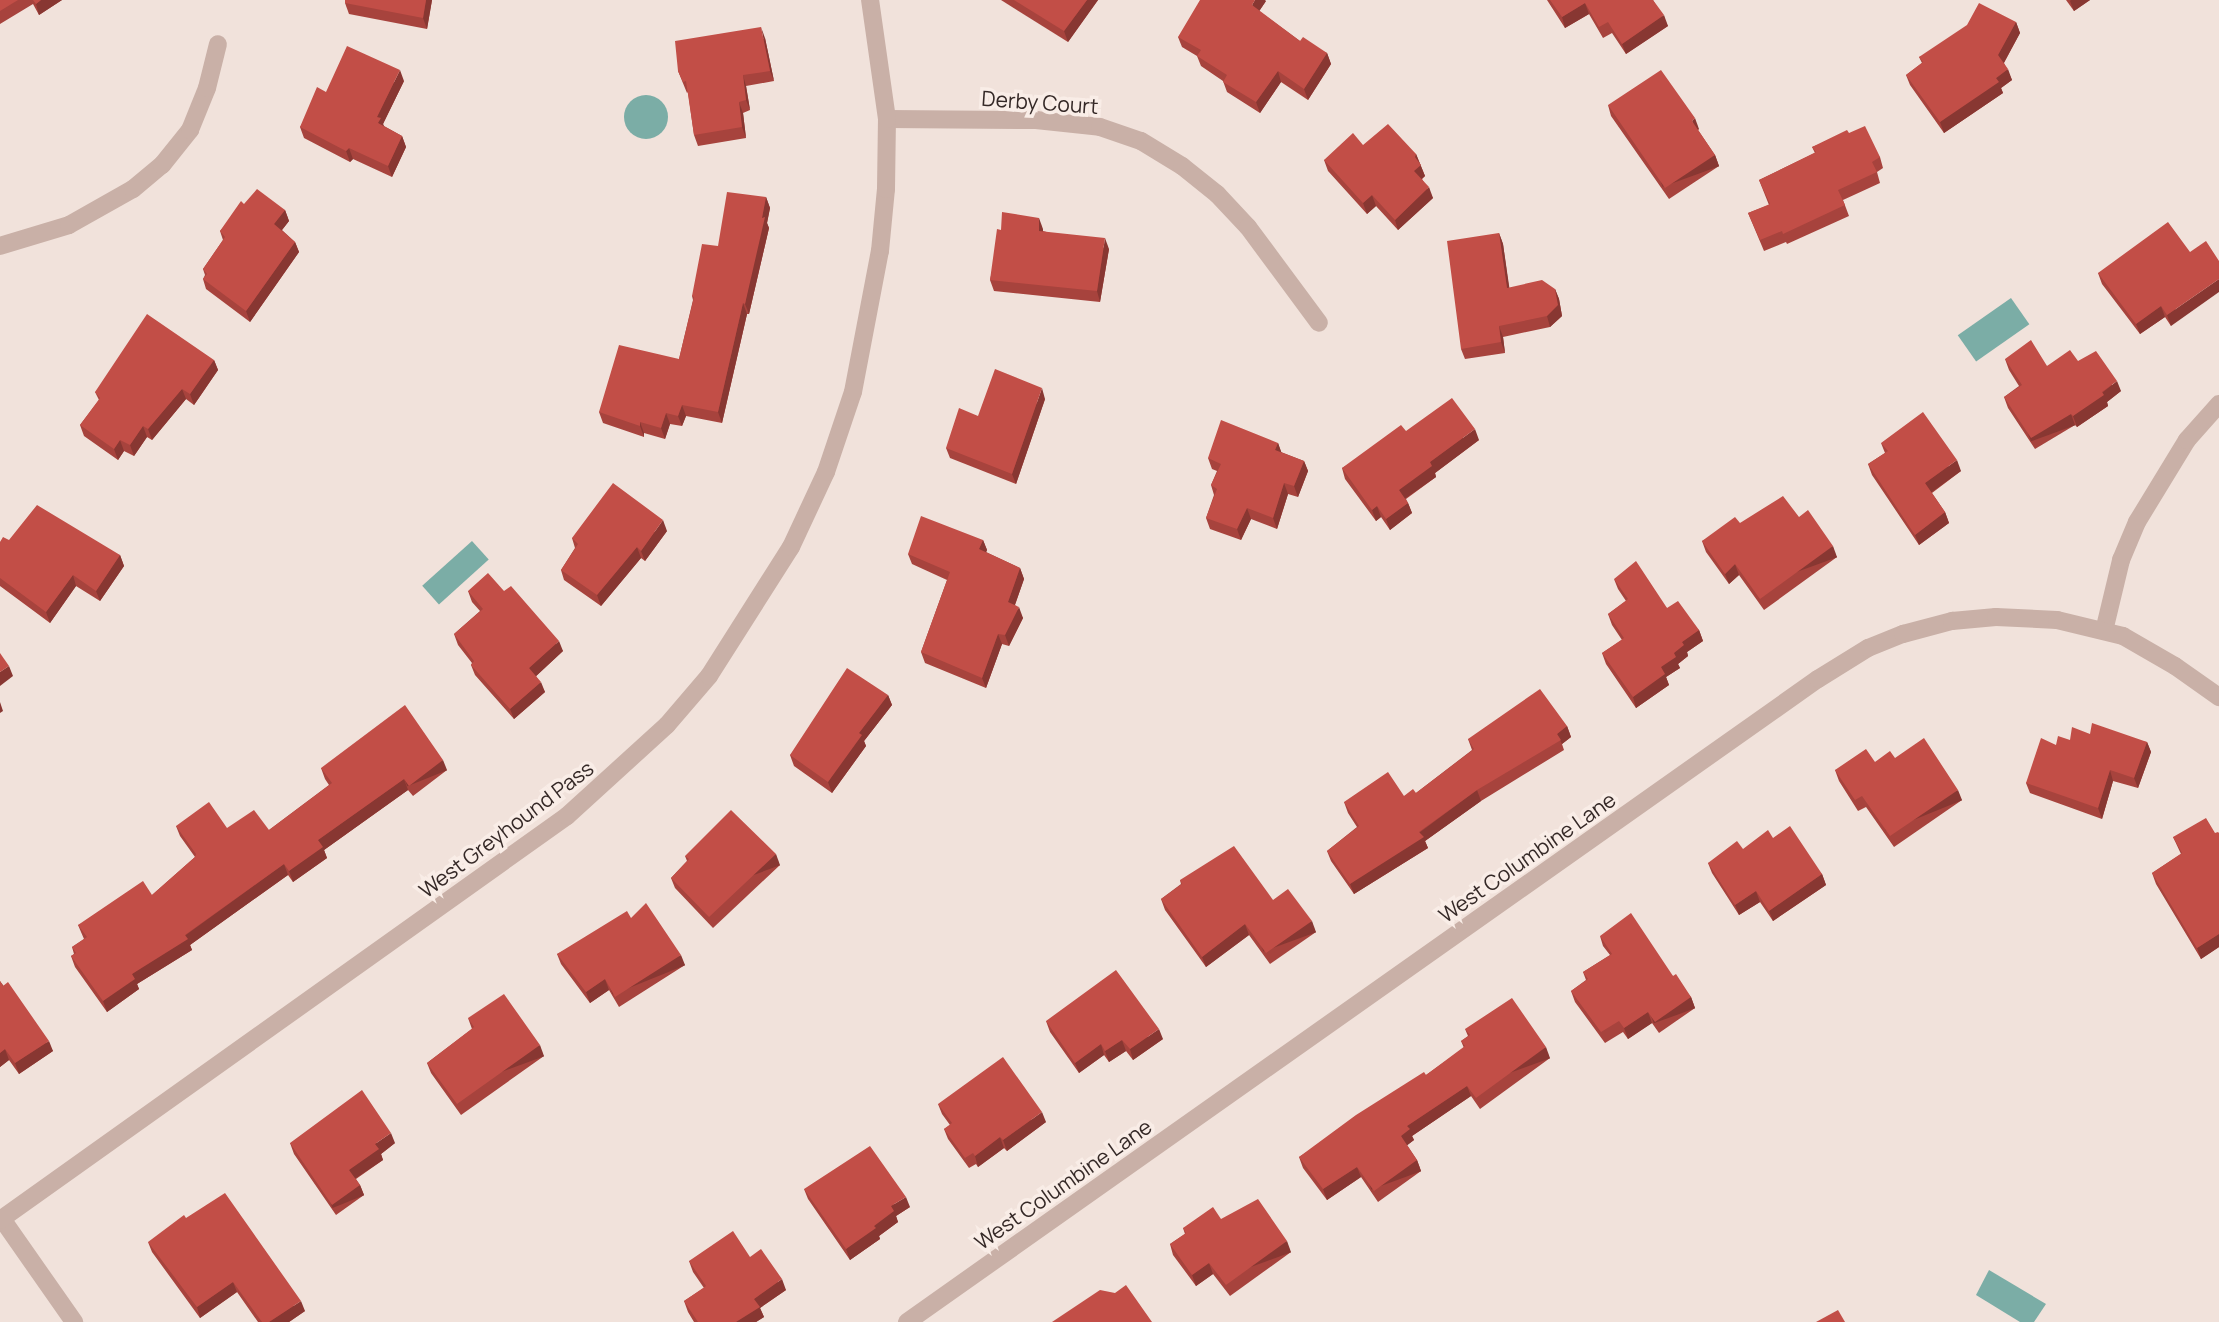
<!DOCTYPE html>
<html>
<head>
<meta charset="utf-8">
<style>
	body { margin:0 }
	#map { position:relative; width:2219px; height:1322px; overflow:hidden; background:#f1e2db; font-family:Manrope,sans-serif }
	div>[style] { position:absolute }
	.water>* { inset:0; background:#7bada6; transform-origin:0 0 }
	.round { border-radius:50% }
	.minor>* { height:18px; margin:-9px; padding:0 9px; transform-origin:9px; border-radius:9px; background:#c9b0a7 }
	.wall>* { inset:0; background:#a7433d }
	.shaded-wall>* { inset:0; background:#883732; transform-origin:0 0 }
	.building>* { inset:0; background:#c24e47 }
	span { translate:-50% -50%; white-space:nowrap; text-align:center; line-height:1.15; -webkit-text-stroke:7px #f9ede7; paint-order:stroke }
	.street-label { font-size:21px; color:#352927 }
</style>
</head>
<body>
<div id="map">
	<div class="water">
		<div class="round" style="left:624px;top:95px;width:44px;height:44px"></div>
		<div style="left:2011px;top:298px;width:32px;height:65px;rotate:55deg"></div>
		<div style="left:472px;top:541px;width:25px;height:67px;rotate:48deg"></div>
		<div style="clip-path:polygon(1989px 1270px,2046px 1304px,2034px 1322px,2020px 1322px,1976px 1295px)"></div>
	</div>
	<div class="minor">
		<div style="left:887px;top:119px;width:149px;rotate:0.4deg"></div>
		<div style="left:1036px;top:120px;width:64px;rotate:6.2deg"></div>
		<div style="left:1100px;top:127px;width:43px;rotate:18.9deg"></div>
		<div style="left:1141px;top:141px;width:48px;rotate:31.4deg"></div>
		<div style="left:1182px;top:166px;width:45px;rotate:38.7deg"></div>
		<div style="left:1217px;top:194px;width:45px;rotate:46.8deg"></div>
		<div style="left:1248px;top:227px;width:119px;rotate:53.5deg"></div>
		<div style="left:0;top:246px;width:72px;rotate:-16.9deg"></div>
		<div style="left:69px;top:225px;width:73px;rotate:-29.4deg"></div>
		<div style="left:133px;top:189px;width:38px;rotate:-40deg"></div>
		<div style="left:162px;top:165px;width:45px;rotate:-51.3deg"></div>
		<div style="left:190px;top:130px;width:45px;rotate:-68deg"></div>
		<div style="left:207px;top:88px;width:45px;rotate:-76deg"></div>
		<div style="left:2104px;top:631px;width:73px;rotate:-76.5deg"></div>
		<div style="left:2121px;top:560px;width:41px;rotate:-67.2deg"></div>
		<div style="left:2137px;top:522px;width:96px;rotate:-58.6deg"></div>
		<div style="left:2187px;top:440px;width:48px;rotate:-48.4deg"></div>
		<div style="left:2px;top:1219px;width:126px;rotate:55deg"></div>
		<div style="left:0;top:1220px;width:696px;rotate:-35.47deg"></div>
		<div style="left:567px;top:816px;width:135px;rotate:-42.3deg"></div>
		<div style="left:667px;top:725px;width:65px;rotate:-49.4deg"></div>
		<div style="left:709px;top:676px;width:153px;rotate:-57.6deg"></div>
		<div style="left:791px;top:547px;width:83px;rotate:-65deg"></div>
		<div style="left:826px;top:472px;width:84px;rotate:-71.4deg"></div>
		<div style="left:853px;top:392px;width:144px;rotate:-79.2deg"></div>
		<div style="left:880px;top:251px;width:62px;rotate:-84.5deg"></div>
		<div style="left:886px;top:189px;width:70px;rotate:-89.2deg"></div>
		<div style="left:887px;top:119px;width:120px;rotate:-98.1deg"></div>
		<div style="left:907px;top:1322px;width:1115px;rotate:-35.22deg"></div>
		<div style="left:1818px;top:679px;width:59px;rotate:-31.8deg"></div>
		<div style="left:1868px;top:648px;width:38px;rotate:-22deg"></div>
		<div style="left:1903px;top:634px;width:51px;rotate:-14.9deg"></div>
		<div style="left:1952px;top:621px;width:44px;rotate:-5.2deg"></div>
		<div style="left:1996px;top:617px;width:61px;rotate:2.8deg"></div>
		<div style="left:2057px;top:620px;width:68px;rotate:13.6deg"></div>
		<div style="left:2123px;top:636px;width:60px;rotate:30deg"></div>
		<div style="left:2175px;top:666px;width:54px;rotate:35.2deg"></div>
	</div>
	<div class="wall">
		<div style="clip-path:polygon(0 0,62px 0,39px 15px,33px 4px,0 24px)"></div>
		<div style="clip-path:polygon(345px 0,432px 0,427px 29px,349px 14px,345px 3px)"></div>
		<div style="clip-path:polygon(1001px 0,1098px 0,1068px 42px)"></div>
		<div style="clip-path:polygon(1547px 0,1653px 0,1668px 26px,1626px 54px,1612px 33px,1603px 38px,1589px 14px,1565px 28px)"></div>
		<div style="clip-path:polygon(2066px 0,2090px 0,2074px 11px)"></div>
		<div style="clip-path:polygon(1266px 1px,1259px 11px,1300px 41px,1327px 53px,1331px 64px,1308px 100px,1281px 82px,1260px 113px,1227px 92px,1223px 81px,1201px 66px,1197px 56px,1182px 47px,1178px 37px)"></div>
		<div style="clip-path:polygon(2016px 22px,2020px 33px,2004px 63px,2012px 80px,2001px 88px,2003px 93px,1944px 133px,1910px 85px,1906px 75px,1922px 63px,1919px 57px)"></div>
		<div style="clip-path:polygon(765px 38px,774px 81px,746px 86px,750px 110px,743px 113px,746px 138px,698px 146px,694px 135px,688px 92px,687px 93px,678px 71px)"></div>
		<div style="clip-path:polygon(404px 81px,383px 124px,384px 126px,402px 136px,406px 147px,392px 177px,353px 159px,350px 162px,304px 138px,300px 127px,326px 92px)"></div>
		<div style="clip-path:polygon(1608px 105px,1699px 129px,1698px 130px,1715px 155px,1719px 166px,1669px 199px,1611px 116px)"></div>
		<div style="clip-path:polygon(1849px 133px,1880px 157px,1883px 168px,1877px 172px,1880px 183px,1843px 200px,1849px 216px,1787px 244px,1786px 242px,1764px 251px,1748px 213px,1769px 205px,1759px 180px,1815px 153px,1812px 147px)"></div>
		<div style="clip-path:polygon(1363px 145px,1416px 154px,1425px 176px,1422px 179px,1433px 198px,1398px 230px,1376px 206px,1367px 214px,1328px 171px,1324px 160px)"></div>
		<div style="clip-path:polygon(766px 197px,770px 208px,767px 223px,769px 228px,749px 314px,747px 314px,722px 423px,686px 416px,682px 426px,670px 424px,665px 439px,644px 433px,644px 437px,603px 423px,599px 412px,679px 359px,693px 300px,692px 296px)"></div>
		<div style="clip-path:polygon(244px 204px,285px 210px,289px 221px,282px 230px,295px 242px,299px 252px,250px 322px,206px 289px,203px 279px,205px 275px,203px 269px,223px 240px,220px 231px)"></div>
		<div style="clip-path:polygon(1043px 229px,1043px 231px,1109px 249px,1100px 302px,994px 291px,990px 280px,1001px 230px)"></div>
		<div style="clip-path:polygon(1499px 233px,1503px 244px,1509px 288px,1555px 289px,1559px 299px,1562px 316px,1550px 327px,1503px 337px,1505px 353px,1465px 359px,1461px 349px)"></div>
		<div style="clip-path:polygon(2190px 252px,2171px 326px,2165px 317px,2140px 334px,2102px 284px,2098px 273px)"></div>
		<div style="clip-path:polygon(2005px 359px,2047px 366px,2078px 361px,2121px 391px,2107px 402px,2108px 406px,2077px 427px,2075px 425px,2035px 449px,2008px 408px,2004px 397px,2019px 386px,2009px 370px)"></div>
		<div style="clip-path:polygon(214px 360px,218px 370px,194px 405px,186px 399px,152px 440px,147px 437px,134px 456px,124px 451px,118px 460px,84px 436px,80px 425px,99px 400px,95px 392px)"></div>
		<div style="clip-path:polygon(1045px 399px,1016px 484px,950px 458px,946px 448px)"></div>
		<div style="clip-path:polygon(1406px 431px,1479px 440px,1435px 473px,1436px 477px,1406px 499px,1408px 503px,1412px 513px,1390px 530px,1381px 517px,1376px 521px,1345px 479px,1342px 468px)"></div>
		<div style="clip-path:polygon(1278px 443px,1281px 452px,1304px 461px,1308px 471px,1298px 497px,1288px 494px,1277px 529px,1251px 519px,1241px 540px,1210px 529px,1206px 518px,1214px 495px,1211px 485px,1217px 471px,1212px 469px,1208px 458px)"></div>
		<div style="clip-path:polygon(1881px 443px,1961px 471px,1932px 493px,1945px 512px,1949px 523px,1919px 545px,1872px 475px,1868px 464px,1885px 453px)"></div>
		<div style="clip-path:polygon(1799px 517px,1837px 557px,1764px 610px,1739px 575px,1729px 584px,1706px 552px,1702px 541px,1740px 523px)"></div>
		<div style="clip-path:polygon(667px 531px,645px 561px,641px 558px,601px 606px,564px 580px,561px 570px,575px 548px,572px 538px)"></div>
		<div style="clip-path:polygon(9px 540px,120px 555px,124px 566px,100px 601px,76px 586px,50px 623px,0 586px,0 542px)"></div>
		<div style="clip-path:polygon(983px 540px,987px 550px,986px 552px,1020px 568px,1024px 579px,1015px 605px,1023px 618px,1009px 646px,1002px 644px,986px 688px,925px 663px,921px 652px,947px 580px,912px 564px,908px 554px)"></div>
		<div style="clip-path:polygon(1614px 579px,1667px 608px,1699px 630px,1703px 641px,1687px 652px,1688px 656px,1678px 664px,1680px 668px,1666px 677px,1669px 685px,1636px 708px,1606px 664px,1602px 653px,1622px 640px,1612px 625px,1608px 614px,1626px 601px,1618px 589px)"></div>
		<div style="clip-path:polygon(468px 591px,504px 591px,563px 651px,536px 676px,545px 692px,514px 719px,475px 675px,471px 665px,472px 663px,458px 645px,454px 634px,480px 611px,472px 602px)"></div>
		<div style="clip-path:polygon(888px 695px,892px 705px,864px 741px,866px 746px,832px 793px,794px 766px,790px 755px)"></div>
		<div style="clip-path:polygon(1567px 726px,1571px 737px,1562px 744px,1564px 750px,1481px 801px,1425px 841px,1428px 848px,1354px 894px,1331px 861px,1327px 851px,1357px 827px,1348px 813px,1344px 802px,1404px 796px,1416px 793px,1472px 750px,1468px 739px)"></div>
		<div style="clip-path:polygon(2090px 734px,2147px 742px,2151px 752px,2138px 788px,2113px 781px,2102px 819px,2030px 793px,2026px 783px,2056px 745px)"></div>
		<div style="clip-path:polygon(1895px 758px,1962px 800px,1894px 847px,1866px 807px,1858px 811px,1839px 781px,1835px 770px)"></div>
		<div style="clip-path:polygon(321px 768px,447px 770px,413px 796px,408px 790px,324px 850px,327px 858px,293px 882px,288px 875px,190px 945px,192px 950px,137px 984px,139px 989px,107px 1012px,75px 967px,71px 956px,74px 954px,72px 947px,84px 939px,78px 925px,152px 895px,195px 857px,180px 836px,176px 826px,269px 830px,329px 785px,325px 779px)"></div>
		<div style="clip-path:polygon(2215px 833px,2219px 833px,2219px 947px,2201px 959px,2156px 884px,2152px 873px,2181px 854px,2173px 837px)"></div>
		<div style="clip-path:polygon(1773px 838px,1822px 874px,1826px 885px,1773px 921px,1760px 902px,1739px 915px,1712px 873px,1708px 863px)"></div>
		<div style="clip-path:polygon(685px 856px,780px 865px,713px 928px,675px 888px,671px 878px,687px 861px)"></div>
		<div style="clip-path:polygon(1180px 880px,1273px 900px,1316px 932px,1270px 964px,1249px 935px,1206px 967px,1165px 910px,1161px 899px,1181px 884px)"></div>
		<div style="clip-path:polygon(631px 918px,685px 965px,619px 1007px,609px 990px,590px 1003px,561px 964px,557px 954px)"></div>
		<div style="clip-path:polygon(1600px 936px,1673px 976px,1691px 997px,1695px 1008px,1659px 1033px,1652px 1023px,1628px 1039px,1623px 1032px,1605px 1043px,1575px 1002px,1571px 991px,1586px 980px,1583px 972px,1610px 955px,1603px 946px)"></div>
		<div style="clip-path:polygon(0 981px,53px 1051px,19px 1074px,9px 1060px,0 1067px)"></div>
		<div style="clip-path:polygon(468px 1018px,544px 1056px,461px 1115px,431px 1073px,427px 1063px,472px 1029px)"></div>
		<div style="clip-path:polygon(1046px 1021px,1163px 1039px,1133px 1060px,1126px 1051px,1109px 1062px,1104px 1055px,1079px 1073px,1050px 1032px)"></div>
		<div style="clip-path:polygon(1465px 1029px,1550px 1058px,1480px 1109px,1471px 1096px,1412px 1136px,1414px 1140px,1407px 1145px,1417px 1160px,1421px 1171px,1378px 1202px,1361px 1177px,1327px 1200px,1303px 1168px,1299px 1157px,1426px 1075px,1464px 1048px,1461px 1041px,1468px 1036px)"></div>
		<div style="clip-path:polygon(938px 1104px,1046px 1122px,1007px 1151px,1004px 1148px,978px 1167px,976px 1164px,969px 1168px,948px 1139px,944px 1129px,950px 1125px,942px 1114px)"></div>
		<div style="clip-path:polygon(290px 1143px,395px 1143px,381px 1154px,383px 1160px,356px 1179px,360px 1185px,364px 1195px,336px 1215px,294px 1154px)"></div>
		<div style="clip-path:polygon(804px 1189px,910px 1207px,896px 1216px,898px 1222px,879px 1236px,880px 1239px,850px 1260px,808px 1199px)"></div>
		<div style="clip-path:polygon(1221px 1219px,1291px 1252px,1230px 1296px,1213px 1274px,1196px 1286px,1173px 1255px,1170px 1244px,1185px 1234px,1183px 1228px)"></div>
		<div style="clip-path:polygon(148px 1242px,305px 1311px,289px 1322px,258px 1322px,237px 1292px,200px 1318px,152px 1252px)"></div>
		<div style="clip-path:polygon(750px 1257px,786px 1290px,760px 1308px,764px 1317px,756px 1322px,694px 1322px,688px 1312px,684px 1301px,704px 1288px,693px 1272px,689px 1261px)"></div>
	</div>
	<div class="shaded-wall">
		<div style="clip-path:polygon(41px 0,62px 0,39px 15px,36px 4px)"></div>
		<div style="clip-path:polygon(426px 0,432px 0,427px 29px,423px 18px)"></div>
		<div style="clip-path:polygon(1087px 0,1098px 0,1068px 42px,1064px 31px)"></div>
		<div style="clip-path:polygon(1255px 0,1265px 0,1266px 1px,1256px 16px,1252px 5px)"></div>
		<div style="clip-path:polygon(2071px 0,2090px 0,2074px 11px,2070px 1px)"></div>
		<div style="clip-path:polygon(1585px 3px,1589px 14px,1565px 28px,1562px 17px)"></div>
		<div style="clip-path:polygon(1664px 15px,1668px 26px,1626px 54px,1622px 44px)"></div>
		<div style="clip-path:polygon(2016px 22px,2020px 33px,2002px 66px,1998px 55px)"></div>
		<div style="clip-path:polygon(761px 27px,765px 38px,774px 81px,770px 71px)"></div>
		<div style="clip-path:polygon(1327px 53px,1331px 64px,1308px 100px,1304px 89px)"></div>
		<div style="clip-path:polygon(2008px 69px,2012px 80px,2001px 88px,2003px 93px,1944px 133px,1940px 122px)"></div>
		<div style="clip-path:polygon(400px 70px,404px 81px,383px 124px,385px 129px,378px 123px,377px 117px)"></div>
		<div style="clip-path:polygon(1278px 71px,1281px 82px,1260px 113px,1256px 102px)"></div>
		<div style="clip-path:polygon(743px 75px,746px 86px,750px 110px,746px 100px)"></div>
		<div style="clip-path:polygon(739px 102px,743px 113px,746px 138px,742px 127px)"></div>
		<div style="clip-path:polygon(1695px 118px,1699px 129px,1696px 131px,1692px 121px)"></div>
		<div style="clip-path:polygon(402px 136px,406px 147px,392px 177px,388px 166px)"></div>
		<div style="clip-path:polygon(349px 148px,353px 159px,350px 162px,346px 151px)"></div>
		<div style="clip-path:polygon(1416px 154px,1425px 176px,1418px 182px,1414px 171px,1415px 157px)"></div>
		<div style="left:1715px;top:155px;width:12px;height:60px;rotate:70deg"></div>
		<div style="clip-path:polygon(1429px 187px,1433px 198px,1398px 230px,1395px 220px)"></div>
		<div style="clip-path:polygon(1372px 195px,1376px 206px,1367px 214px,1363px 203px)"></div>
		<div style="clip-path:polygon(766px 197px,770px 208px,767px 223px,769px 228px,749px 314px,745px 304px)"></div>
		<div style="clip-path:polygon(285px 210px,289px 221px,278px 235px,274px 224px)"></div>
		<div style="clip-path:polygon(1039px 218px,1043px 229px,1043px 241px,1039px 231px)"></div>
		<div style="clip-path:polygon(1499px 233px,1503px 244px,1511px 299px,1507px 288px)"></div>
		<div style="clip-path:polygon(1105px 238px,1109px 249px,1100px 302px,1097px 291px)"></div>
		<div style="clip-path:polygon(295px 242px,299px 252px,250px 322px,246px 311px)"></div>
		<div style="clip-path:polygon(2219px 279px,2219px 292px,2171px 326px,2167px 315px)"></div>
		<div style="clip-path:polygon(1555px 289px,1559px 299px,1562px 316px,1550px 327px,1547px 316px)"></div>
		<div style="clip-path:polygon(743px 303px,747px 314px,722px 423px,718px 412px)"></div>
		<div style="clip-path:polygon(2161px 306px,2165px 317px,2140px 334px,2136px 324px)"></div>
		<div style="clip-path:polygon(1499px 326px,1503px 337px,1505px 353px,1501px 342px)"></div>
		<div style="clip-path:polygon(214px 360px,218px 370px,194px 405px,190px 394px)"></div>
		<div style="clip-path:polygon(2117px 381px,2121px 391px,2107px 402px,2108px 406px,2077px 427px,2073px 416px)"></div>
		<div style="clip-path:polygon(1042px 388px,1045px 399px,1016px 484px,1012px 474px)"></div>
		<div style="clip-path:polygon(182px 389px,186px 399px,152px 440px,148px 429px)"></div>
		<div style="clip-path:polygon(682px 405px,686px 416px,682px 426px,678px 416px)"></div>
		<div style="clip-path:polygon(666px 413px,670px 424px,665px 439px,661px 428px)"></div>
		<div style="left:2071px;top:414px;width:12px;height:47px;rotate:70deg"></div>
		<div style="clip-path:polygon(640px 422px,644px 433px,644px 437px,640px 426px)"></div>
		<div style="clip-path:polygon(143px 426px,147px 437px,134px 456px,130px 445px)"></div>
		<div style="clip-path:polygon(1475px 429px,1479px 440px,1435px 473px,1436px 477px,1403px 500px,1399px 490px,1430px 462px)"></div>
		<div style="clip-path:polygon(120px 440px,124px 451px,118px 460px,114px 449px)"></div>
		<div style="clip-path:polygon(1278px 443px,1282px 454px,1275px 450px)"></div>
		<div style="clip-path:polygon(1957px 460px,1961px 471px,1929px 494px,1925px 483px)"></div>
		<div style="clip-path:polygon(1304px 461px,1308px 471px,1298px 497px,1294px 486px)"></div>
		<div style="clip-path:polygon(1284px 483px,1288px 494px,1277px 529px,1273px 518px)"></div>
		<div style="clip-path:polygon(1408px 503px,1412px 513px,1390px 530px,1386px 519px)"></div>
		<div style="clip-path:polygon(1377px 506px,1381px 517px,1376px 521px,1372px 510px)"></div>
		<div style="clip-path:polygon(1247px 508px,1251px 519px,1241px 540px,1237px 529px)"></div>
		<div style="clip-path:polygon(1945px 512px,1949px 523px,1919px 545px,1915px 535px)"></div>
		<div style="clip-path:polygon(663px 520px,667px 531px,645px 561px,641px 551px)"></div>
		<div style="clip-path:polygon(983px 540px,987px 550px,983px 560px,979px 549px)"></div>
		<div style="left:1833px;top:546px;width:12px;height:90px;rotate:70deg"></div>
		<div style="clip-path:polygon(637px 547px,641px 558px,601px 606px,597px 595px)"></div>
		<div style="clip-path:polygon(120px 555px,124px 566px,100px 601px,96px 591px)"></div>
		<div style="clip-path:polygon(1735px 564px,1739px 575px,1729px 584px,1725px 574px)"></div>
		<div style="clip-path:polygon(1020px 568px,1024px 579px,1012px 613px,1008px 602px)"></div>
		<div style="clip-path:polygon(73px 575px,76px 586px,50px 623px,46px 612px)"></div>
		<div style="clip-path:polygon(1019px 607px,1023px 618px,1009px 646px,1005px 635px)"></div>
		<div style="clip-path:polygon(1699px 630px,1703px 641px,1687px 652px,1688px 656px,1678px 664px,1680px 668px,1666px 677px,1669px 685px,1636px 708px,1633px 697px,1674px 653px,1682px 642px)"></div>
		<div style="clip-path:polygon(998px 634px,1002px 644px,986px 688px,982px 678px)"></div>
		<div style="clip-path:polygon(559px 641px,563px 651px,533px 679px,529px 668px)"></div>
		<div style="clip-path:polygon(9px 666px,13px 676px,0 686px,0 672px)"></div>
		<div style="clip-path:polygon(541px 682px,545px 692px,514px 719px,510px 709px)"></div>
		<div style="clip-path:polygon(888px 695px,892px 705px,864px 741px,866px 746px,832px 793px,828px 782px,859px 733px)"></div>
		<div style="clip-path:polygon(0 702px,3px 711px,0 713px)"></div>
		<div style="clip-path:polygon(1567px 726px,1571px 737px,1562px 744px,1557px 734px)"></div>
		<div style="clip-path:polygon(2147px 742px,2151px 752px,2138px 788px,2134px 778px)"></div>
		<div style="left:443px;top:760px;width:11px;height:43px;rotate:68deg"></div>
		<div style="clip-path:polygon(2110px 770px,2113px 781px,2102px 819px,2098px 808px)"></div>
		<div style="clip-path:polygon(404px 779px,408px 790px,324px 850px,327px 858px,293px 882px,289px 871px,318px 840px)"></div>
		<div style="clip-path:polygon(1477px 790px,1481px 801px,1425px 841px,1428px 848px,1354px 894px,1350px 884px)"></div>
		<div style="left:1958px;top:790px;width:11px;height:82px;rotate:68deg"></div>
		<div style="left:776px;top:854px;width:12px;height:92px;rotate:70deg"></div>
		<div style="clip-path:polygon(284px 864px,288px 875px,190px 945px,192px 950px,137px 984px,139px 989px,107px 1012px,103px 1001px,132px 974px)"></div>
		<div style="clip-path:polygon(1822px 874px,1826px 885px,1773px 921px,1769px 911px)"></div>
		<div style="clip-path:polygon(1756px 891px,1760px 902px,1739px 915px,1735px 905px)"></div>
		<div style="left:1312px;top:921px;width:12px;height:56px;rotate:70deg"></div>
		<div style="clip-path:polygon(1245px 924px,1249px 935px,1206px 967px,1202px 957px)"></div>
		<div style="clip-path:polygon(2219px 934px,2219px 947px,2201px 959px,2197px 948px)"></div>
		<div style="left:681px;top:955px;width:11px;height:78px;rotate:68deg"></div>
		<div style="clip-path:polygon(605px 979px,609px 990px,590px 1003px,586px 992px)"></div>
		<div style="left:1691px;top:997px;width:12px;height:44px;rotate:70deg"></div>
		<div style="clip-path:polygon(1648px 1012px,1652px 1023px,1628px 1039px,1624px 1028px)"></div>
		<div style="clip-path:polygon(1159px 1029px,1163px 1039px,1133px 1060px,1130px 1049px)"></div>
		<div style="clip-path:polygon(1122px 1040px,1126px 1051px,1109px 1062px,1105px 1051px)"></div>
		<div style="clip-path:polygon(49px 1041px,53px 1051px,19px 1074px,15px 1063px)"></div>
		<div style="clip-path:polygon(1101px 1044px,1104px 1055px,1079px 1073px,1075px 1063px)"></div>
		<div style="left:540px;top:1045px;width:12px;height:102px;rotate:70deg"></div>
		<div style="left:1546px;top:1047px;width:12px;height:87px;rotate:70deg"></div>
		<div style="clip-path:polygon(5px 1049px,9px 1060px,0 1067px,0 1053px)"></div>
		<div style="clip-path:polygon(1467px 1086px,1471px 1096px,1412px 1136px,1414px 1140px,1405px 1147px,1401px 1136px,1407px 1126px)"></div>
		<div style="clip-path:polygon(1042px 1112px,1046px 1122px,1007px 1151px,1003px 1140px)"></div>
		<div style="clip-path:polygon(391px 1133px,395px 1143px,381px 1154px,383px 1160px,353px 1180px,349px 1170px,375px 1144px)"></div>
		<div style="clip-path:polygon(1000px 1137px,1004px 1148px,978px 1167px,975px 1156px)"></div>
		<div style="left:1417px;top:1160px;width:12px;height:53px;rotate:70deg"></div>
		<div style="clip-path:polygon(1357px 1167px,1361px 1177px,1327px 1200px,1323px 1189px)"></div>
		<div style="left:360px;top:1185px;width:11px;height:34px;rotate:68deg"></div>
		<div style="clip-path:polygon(906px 1197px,910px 1207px,896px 1216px,898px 1222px,879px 1236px,880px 1239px,850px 1260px,846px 1249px,874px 1226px,891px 1206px)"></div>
		<div style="left:1287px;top:1241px;width:12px;height:75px;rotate:70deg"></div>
		<div style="clip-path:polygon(1209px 1263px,1213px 1274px,1196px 1286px,1192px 1275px)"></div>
		<div style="clip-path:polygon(782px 1279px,786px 1290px,760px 1308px,764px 1317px,756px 1322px,736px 1322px,754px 1299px)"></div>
		<div style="clip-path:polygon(233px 1282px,237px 1292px,200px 1318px,197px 1307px)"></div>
		<div style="clip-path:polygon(301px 1301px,305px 1311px,289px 1322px,269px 1322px)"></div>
	</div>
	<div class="building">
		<div style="clip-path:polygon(0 0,18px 0,0 11px)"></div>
		<div style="clip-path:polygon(33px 0,41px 0,36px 4px)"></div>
		<div style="clip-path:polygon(345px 0,426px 0,423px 18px,345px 3px)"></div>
		<div style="clip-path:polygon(1014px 0,1087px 0,1064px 31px)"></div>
		<div style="clip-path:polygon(1200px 0,1255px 0,1252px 5px,1300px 41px,1303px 37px,1327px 53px,1304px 89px,1278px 71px,1256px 102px,1223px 82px,1227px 75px,1197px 56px,1201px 50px,1178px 37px)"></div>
		<div style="clip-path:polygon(1550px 0,1653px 0,1664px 15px,1622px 44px,1608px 22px,1599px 27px,1585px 3px,1562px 17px)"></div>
		<div style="clip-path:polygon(1979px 3px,2016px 22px,1998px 55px,2008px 69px,1996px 78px,1999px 82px,1940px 122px,1906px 75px,1923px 62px,1919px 57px,1967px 25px)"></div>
		<div style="clip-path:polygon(761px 27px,770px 71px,743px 75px,746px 100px,739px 102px,742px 127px,694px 135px,686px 81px,683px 82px,678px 71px,675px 41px)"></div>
		<div style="clip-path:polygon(347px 46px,400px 70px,377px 117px,381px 118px,378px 123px,402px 136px,388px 166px,349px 148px,346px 151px,300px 127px,317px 87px,326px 92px)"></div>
		<div style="clip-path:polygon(1661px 70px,1695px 118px,1692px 121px,1715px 155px,1665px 188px,1608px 105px)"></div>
		<div style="clip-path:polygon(1388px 124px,1416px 154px,1415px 157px,1421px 165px,1414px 171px,1429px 187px,1395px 220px,1372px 195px,1363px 203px,1324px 160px,1353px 133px,1363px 145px)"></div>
		<div style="clip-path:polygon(1865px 126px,1880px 157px,1872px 162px,1877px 172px,1838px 190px,1845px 205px,1783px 234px,1782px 231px,1760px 240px,1748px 213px,1770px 204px,1759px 180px,1816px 152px,1812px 147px,1847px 130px,1849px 133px)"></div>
		<div style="clip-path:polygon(257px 189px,285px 210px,274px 224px,295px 242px,246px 311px,203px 279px,207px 274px,203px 269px,225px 237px,220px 231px,241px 201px,244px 204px)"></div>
		<div style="clip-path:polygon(727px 192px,766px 197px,762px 218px,765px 217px,745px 304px,743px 303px,718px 412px,682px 405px,678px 416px,666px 413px,661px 428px,640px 422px,640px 426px,599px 412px,619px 345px,679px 359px,694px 297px,692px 296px,702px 244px,718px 246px)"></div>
		<div style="clip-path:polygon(1002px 212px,1039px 218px,1039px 231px,1105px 238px,1097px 291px,990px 280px,997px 229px,1001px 230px)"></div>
		<div style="clip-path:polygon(2168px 222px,2190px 252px,2206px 241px,2219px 261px,2219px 279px,2167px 315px,2161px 306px,2136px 324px,2098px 273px)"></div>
		<div style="clip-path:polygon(1499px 233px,1507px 288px,1542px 280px,1555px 289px,1558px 305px,1547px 316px,1499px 326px,1501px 342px,1461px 349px,1447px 241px)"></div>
		<div style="clip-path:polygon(147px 314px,214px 360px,190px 394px,182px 389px,148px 429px,143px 426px,130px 445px,120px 440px,114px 449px,80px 425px,100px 398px,95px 392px)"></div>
		<div style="clip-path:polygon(2031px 340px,2047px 366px,2070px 350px,2078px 361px,2096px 351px,2117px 381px,2102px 392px,2104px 395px,2073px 416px,2071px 414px,2031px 438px,2004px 397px,2022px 385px,2005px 359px)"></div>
		<div style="clip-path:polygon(995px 369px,1042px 388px,1012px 474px,946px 448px,959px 408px,978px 416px)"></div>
		<div style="clip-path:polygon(1452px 398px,1475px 429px,1430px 462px,1432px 466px,1399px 490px,1408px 503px,1386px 519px,1377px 506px,1372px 510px,1342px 468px,1401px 425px,1406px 431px)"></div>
		<div style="clip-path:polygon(1923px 412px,1957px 460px,1925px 483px,1945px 512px,1915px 535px,1868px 464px,1888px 451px,1881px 443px)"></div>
		<div style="clip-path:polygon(1221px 420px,1278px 443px,1275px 450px,1304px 461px,1294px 486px,1284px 483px,1273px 518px,1247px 508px,1237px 529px,1206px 518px,1217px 489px,1211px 485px,1221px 464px,1208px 458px)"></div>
		<div style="clip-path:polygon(613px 483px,663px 520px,641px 551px,637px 547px,597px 595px,561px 570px,578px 544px,572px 538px)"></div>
		<div style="clip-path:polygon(1783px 496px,1799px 517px,1808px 510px,1833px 546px,1760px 599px,1735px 564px,1725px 574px,1702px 541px,1735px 517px,1740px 523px)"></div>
		<div style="clip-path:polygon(37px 505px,120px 555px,96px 591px,73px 575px,46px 612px,0 578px,0 542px,3px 537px,9px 540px)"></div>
		<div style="clip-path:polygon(921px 516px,983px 540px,979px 549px,1020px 568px,1008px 602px,1019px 607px,1005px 635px,998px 634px,982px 678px,921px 652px,950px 572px,908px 554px)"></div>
		<div style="clip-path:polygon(1636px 561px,1667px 608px,1678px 601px,1699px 630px,1682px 642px,1684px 645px,1674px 653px,1676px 657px,1661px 667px,1665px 674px,1633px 697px,1602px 653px,1624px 638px,1608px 614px,1628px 599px,1614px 579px)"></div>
		<div style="clip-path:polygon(488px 573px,504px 591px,511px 586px,559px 641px,529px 668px,541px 682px,510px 709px,471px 665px,474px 661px,454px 634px,483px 609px,468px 591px)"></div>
		<div style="clip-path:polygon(0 653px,9px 666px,0 672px)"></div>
		<div style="clip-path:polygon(847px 668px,888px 695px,859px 733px,862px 735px,828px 782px,790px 755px)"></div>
		<div style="clip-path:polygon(1540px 689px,1567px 726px,1557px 734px,1561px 740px,1477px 790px,1419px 832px,1424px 837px,1350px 884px,1327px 851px,1359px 826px,1344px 802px,1388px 772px,1404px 796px,1413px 789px,1416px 793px,1474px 749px,1468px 739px)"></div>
		<div style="clip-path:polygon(405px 705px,443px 760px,409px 786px,404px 779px,318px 840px,323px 847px,289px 871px,284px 864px,185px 935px,188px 939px,132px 974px,135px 979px,103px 1001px,71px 956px,76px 953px,72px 947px,87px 937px,78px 925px,143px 881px,152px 895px,195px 857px,196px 854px,176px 826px,209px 802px,227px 828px,254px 810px,269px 830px,332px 783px,321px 768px)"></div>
		<div style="clip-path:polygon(2092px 723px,2147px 742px,2134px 778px,2110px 770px,2098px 808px,2026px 783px,2041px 738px,2056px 745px,2058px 736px,2070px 740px,2072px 727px,2090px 734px)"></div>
		<div style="clip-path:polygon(1924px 738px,1958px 790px,1890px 836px,1862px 796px,1855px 800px,1835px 770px,1866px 749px,1875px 762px,1890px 751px,1895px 758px)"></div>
		<div style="clip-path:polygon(731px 810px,776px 854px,709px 917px,671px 878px,689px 859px,685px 856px)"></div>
		<div style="clip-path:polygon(2206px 818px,2215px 833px,2218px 832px,2219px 833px,2219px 934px,2197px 948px,2152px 873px,2182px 853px,2173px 837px)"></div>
		<div style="clip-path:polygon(1790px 826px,1822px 874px,1769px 911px,1756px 891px,1735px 905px,1708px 863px,1737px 841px,1743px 849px,1768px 830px,1773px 838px)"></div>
		<div style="clip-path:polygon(1234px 846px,1273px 900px,1288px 889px,1312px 921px,1266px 953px,1245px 924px,1202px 957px,1161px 899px,1182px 884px,1180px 880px)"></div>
		<div style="clip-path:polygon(646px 903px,681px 955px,615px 997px,605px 979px,586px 992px,557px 954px,627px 911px,631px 918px)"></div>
		<div style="clip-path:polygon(1631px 913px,1673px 976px,1676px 974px,1691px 997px,1655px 1022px,1648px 1012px,1624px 1028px,1619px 1021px,1601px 1032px,1571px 991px,1588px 979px,1583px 972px,1612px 954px,1600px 936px)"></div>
		<div style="clip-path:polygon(1116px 970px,1159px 1029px,1130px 1049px,1122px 1040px,1105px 1051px,1101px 1044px,1075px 1063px,1046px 1021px)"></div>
		<div style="clip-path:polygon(0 981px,3px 986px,8px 982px,49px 1041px,15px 1063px,5px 1049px,0 1053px)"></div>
		<div style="clip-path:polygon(504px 994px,540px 1045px,457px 1104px,427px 1063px,474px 1027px,468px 1018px)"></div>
		<div style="clip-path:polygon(1512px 998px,1546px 1047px,1476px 1098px,1467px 1086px,1407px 1126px,1410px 1129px,1401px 1136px,1417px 1160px,1374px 1191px,1357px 1167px,1323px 1189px,1299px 1157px,1356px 1115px,1424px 1072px,1426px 1075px,1465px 1046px,1461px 1041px,1470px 1035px,1465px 1029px)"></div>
		<div style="clip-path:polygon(1003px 1057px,1042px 1112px,1003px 1140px,1000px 1137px,975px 1156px,973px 1153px,965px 1158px,944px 1129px,952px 1123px,938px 1104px)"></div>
		<div style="clip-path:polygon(362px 1090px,391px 1133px,375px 1144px,379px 1149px,349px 1170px,360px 1185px,332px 1205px,290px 1143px)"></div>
		<div style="clip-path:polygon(870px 1146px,906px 1197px,891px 1206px,894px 1211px,874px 1226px,876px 1228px,846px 1249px,804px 1189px)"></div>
		<div style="clip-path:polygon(225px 1193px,301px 1301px,269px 1322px,262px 1322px,233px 1282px,197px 1307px,148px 1242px,184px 1215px,186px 1218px)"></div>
		<div style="clip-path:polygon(1258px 1199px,1287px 1241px,1226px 1285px,1209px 1263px,1192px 1275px,1170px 1244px,1186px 1233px,1183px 1228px,1213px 1207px,1221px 1219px)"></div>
		<div style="clip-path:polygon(733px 1231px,750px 1257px,761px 1249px,782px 1279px,754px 1299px,760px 1307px,736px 1322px,698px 1322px,684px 1301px,706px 1286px,689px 1261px)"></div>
		<div style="clip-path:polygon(1126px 1285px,1152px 1322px,1052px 1322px,1100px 1290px,1115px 1293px)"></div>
		<div style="clip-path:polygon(1838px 1310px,1845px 1322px,1816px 1322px)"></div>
	</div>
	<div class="street-label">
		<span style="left:1040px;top:102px;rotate:4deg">Derby Court</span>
		<span style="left:506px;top:829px;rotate:-37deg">West Greyhound Pass</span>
		<span style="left:1527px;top:857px;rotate:-35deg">West Columbine Lane</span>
		<span style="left:1063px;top:1184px;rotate:-35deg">West Columbine Lane</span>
	</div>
</div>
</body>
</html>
